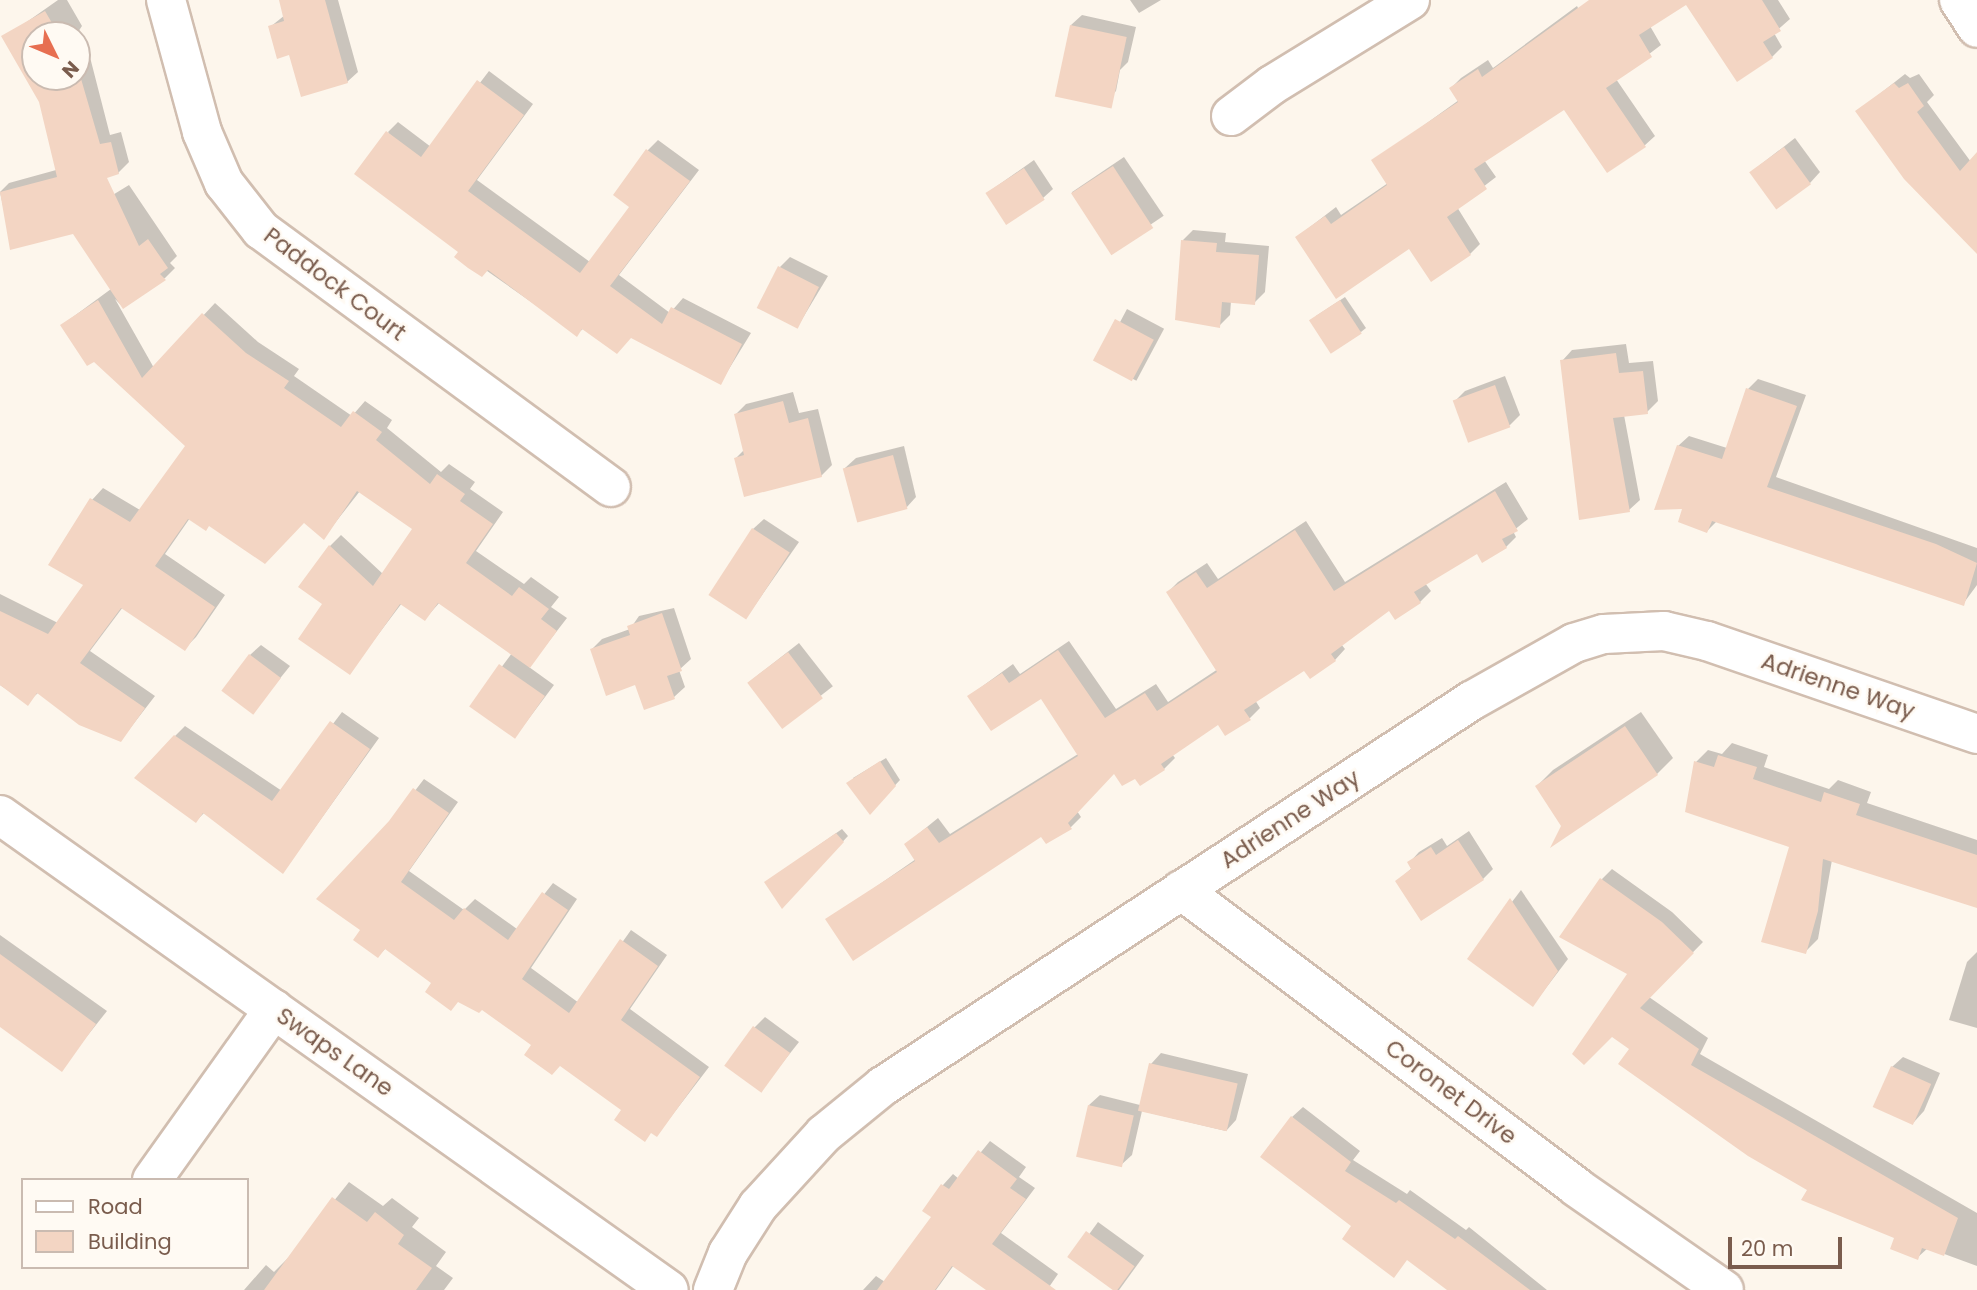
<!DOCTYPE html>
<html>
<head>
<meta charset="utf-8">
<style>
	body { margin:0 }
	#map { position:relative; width:1977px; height:1290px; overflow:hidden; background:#fdf6ec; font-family:Poppins,sans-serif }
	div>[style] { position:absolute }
	.shadow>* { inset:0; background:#0003; transform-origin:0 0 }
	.building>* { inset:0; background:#f3d5c3; transform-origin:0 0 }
	.roads { filter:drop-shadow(2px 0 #d1beb0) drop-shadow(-2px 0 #d1beb0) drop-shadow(0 2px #d1beb0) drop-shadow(0 -2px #d1beb0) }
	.street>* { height:38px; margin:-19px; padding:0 19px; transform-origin:19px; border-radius:19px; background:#fff }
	span { translate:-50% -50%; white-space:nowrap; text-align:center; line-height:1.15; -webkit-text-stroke:5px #fffaf3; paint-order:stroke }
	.street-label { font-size:23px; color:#7a5c4d }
	.legend { position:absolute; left:21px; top:1178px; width:228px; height:91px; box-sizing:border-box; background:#fffaf3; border:2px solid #cabbb1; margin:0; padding:9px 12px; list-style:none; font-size:21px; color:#7a5c4d }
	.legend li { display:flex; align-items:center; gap:14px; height:35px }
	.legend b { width:35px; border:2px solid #cabbb1 }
	.north { position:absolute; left:21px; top:21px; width:70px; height:70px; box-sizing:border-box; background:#fffaf3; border:2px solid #cabbb1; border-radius:50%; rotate:133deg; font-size:19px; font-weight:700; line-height:28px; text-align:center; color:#7a5c4d }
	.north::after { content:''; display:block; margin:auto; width:24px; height:32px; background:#e76f51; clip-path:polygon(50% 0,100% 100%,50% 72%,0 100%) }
	.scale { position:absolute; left:1728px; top:1237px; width:114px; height:32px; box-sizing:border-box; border:4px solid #7a5c4d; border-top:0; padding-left:9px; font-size:21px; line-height:24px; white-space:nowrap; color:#7a5c4d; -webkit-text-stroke:5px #fffaf3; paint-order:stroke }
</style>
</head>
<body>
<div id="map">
	<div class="shadow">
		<div style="clip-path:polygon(58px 0,67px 0,82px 26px,76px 35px,35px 35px,35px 77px,77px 77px,77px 37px,91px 61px,110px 135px,121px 132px,129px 162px,118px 173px,87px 183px,111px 196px,129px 185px,177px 256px,170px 263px,175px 268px,165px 278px,123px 307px,115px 299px,154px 368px,215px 303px,258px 342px,299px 369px,294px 376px,352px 416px,365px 401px,392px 420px,387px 428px,441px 472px,449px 464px,475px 482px,470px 489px,503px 512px,476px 551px,524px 584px,531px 577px,559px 597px,551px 607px,567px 618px,529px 667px,554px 685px,515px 737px,472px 707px,512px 653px,440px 602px,425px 619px,402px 603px,349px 673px,325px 603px,330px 546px,341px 535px,383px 574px,415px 528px,360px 491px,324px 537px,304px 521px,210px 525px,190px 518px,165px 554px,225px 595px,196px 637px,184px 649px,123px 607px,90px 651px,155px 696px,121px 740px,39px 692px,27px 703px,0 685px,0 594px,58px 623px,85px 584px,92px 500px,103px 488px,140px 510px,188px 446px,62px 325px,111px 289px,73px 232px,12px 248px,0 192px,9px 183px,67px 167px,40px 101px,21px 26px)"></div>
		<div style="clip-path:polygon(280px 0,338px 0,358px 72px,347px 82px,290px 53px,270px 27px,285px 15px)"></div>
		<div style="clip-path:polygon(1130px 0,1161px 0,1139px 13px)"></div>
		<div style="clip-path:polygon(1599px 0,1778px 0,1790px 19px,1774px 33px,1782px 47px,1772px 57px,1686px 2px,1650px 26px,1661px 45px,1616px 79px,1655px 136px,1644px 146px,1565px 108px,1484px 160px,1496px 177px,1457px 207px,1480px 244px,1470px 254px,1297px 237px,1336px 207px,1341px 215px,1388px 183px,1374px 161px,1459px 100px,1451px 88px,1461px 78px,1488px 60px,1493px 68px,1577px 6px,1580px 12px)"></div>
		<div style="clip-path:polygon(1082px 15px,1136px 27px,1128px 62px,1120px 70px,1116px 91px,1105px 102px,1071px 25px)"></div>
		<div style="clip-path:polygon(489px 71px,533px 104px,477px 180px,590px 262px,632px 207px,648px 150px,658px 140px,699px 170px,619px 275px,670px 313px,683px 298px,751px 333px,721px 382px,631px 336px,584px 328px,577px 334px,460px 252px,388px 132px,398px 122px,431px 147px)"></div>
		<div style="clip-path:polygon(1905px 74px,1910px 78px,1919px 74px,1934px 95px,1927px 102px,1971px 162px,1977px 155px,1977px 249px,1858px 111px)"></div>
		<div style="clip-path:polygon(1795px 138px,1820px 172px,1810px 183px,1751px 172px)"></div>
		<div style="left:1124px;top:157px;width:71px;height:63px;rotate:56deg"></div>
		<div style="clip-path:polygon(1034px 160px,1053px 189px,1043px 198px,987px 193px)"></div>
		<div style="clip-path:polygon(1193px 230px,1226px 233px,1225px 242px,1269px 246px,1265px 292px,1254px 303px,1231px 301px,1230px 315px,1219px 326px,1183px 240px)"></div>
		<div style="clip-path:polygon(790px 257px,828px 276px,798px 326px,780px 267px)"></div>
		<div style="clip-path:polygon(1345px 297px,1366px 328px,1361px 332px,1316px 316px)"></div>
		<div style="left:1127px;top:309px;width:42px;height:59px;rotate:28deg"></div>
		<div style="clip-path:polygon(1626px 344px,1629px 363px,1653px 361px,1658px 401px,1647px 412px,1624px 415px,1640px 500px,1629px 510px,1562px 361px,1572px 350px)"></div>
		<div style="clip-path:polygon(1505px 376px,1520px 415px,1510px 425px,1469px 440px,1455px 401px,1465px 391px)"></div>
		<div style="clip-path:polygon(1758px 379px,1806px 395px,1776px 477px,1977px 548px,1977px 585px,1963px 604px,1717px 521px,1707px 531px,1685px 507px,1678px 446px,1689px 436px,1727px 448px,1748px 389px)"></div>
		<div style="clip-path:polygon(793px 392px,799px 413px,818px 409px,832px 465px,821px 476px,736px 458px,744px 450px,736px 414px,746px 404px)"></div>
		<div style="clip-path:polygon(904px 446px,916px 497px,906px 508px,845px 468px,856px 458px)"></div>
		<div style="clip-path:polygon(1506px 482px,1528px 519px,1513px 531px,1516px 537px,1506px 547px,1477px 552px,1425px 583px,1431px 591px,1420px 602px,1396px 618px,1390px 609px,1341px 644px,1345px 649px,1335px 660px,1310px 676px,1305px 668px,1255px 700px,1260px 708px,1250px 718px,1218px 722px,1172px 754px,1175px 758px,1164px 769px,1140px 784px,1136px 776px,1115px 771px,1077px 811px,1081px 817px,1071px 827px,1042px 835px,828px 920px,916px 859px,906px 844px,938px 818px,950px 834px,1078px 754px,1042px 696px,969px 696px,1013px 664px,1020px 674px,1069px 641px,1116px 709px,1156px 684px,1168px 702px,1218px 669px,1168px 592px,1178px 582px,1207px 563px,1218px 579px,1306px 521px,1345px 582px)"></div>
		<div style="clip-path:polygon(764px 519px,799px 542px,746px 618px,753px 529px)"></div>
		<div style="clip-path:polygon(674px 608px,691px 659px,679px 670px,685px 687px,674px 697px,637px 683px,592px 649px,602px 639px,630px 629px,639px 616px)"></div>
		<div style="left:799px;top:643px;width:55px;height:64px;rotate:52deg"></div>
		<div style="clip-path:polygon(261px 645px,290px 666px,253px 712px,250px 655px)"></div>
		<div style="clip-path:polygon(342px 712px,379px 738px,283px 872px,205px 812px,196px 821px,175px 736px,185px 726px,282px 791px)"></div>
		<div style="clip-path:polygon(1641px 712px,1673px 758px,1657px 774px,1564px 826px,1537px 786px,1553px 770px)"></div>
		<div style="clip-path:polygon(1732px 743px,1768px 755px,1764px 767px,1829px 789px,1838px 780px,1871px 792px,1867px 803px,1977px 840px,1977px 905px,1832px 860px,1818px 939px,1805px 952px,1791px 846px,1696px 762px,1708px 750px,1722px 754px)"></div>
		<div style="clip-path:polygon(886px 758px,900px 780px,870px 812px,853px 778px)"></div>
		<div style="clip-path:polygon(424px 779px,458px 802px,409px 871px,464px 910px,475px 899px,517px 929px,553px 883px,577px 899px,531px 968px,579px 1003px,631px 930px,667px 955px,630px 1009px,709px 1067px,657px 1135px,482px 1008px,434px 983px,386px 948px,378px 956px,363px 929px,391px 822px)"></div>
		<div style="clip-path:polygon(842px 829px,848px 836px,782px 906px,766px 882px)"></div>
		<div style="clip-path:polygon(1469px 831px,1493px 869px,1483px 879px,1397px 881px,1412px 868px,1409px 863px,1419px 852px,1442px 838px,1447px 846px)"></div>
		<div style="clip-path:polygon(1612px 869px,1672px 912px,1703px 942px,1649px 997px,1708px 1038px,1700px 1054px,1977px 1213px,1977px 1266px,1928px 1248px,1918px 1257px,1896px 1237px,1809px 1190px,1631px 1048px,1630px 973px,1602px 879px)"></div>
		<div style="clip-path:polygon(1521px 890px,1568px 959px,1533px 1005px,1469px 959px)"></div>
		<div style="clip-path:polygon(0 935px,107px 1011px,61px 1069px,0 1025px)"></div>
		<div style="clip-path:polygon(1977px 952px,1977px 1028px,1949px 1020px,1967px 962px)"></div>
		<div style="clip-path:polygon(765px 1017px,799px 1042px,761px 1090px,754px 1028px)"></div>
		<div style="clip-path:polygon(1161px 1053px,1248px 1074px,1236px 1120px,1226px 1131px,1142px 1111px,1132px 1155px,1121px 1165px,1089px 1105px,1100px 1095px,1140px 1105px,1151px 1064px)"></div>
		<div style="clip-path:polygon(1903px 1057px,1940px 1073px,1924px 1111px,1914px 1122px,1892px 1067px)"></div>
		<div style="clip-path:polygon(1303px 1107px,1360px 1151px,1353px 1160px,1407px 1194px,1410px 1190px,1466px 1230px,1469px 1227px,1547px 1290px,1451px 1290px,1292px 1117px)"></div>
		<div style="clip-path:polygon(990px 1141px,1026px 1167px,1019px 1177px,1035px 1188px,1001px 1233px,1058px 1274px,1047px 1290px,989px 1290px,954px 1265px,936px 1290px,863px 1290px,876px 1276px,885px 1282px,933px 1217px,924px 1210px,943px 1185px,953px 1174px,959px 1179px)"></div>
		<div style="clip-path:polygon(349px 1182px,383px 1206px,392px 1198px,419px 1218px,412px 1227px,446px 1252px,436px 1266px,453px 1278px,444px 1290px,244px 1290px,266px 1265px,274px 1272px,290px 1256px)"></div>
		<div style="left:1098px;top:1222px;width:57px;height:45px;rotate:36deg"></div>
	</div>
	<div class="building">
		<div style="clip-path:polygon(279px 0,325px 0,348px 83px,301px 97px,289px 55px,277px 59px,268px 26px,284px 21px)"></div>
		<div style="clip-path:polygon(1589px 0,1762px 0,1781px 31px,1763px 42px,1773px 58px,1737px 82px,1686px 5px,1639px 35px,1652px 57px,1606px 88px,1646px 147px,1607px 173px,1564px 110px,1474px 169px,1487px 189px,1447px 217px,1471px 255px,1431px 282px,1409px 249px,1336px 299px,1295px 237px,1325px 216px,1331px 224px,1387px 185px,1371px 160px,1458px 102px,1449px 88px,1478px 69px,1482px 77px)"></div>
		<div style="clip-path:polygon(45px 11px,59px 35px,35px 35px,35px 77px,77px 77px,77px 65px,100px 144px,111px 142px,119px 174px,107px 178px,139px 246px,148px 239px,168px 268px,160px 274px,166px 280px,123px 309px,73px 234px,10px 250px,0 192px,57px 177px,39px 102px,1px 36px)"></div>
		<div style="left:1070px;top:25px;width:58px;height:73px;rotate:12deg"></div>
		<div style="clip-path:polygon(477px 80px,524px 115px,468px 191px,580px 273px,629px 207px,613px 195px,646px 149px,690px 181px,610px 286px,662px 324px,671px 307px,742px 344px,721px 385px,631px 338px,617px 354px,582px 329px,577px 337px,488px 270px,482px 277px,468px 268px,454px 257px,458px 252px,354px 174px,386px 131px,421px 157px)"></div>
		<div style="clip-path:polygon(1894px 83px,1899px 88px,1908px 83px,1924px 106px,1917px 112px,1960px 171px,1977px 152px,1977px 254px,1904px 179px,1855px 111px)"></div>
		<div style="left:1784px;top:147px;width:46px;height:43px;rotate:54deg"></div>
		<div style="left:1113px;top:166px;width:74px;height:50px;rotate:57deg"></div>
		<div style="left:1024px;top:168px;width:38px;height:46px;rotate:57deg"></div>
		<div style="clip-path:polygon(1181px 240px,1217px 243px,1216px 252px,1259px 255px,1255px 305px,1222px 302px,1220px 328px,1175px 320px)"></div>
		<div style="left:778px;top:266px;width:46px;height:47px;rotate:27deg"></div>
		<div style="clip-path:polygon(98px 300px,142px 378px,202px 313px,246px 353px,289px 381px,284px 388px,341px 427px,353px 411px,382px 432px,376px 440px,430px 484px,437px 474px,465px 494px,460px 501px,493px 524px,466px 563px,512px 596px,519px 587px,549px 609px,541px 619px,557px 631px,530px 668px,438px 603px,425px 621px,400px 604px,350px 675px,298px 639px,322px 604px,298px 587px,329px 545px,373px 586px,412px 529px,357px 491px,324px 540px,304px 523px,265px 564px,209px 526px,206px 531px,188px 519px,155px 566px,215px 607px,185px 651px,121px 608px,80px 663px,145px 708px,121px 742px,79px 725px,37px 693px,28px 706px,0 685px,0 611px,48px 634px,83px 585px,48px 565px,90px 498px,130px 522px,185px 446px,94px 362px,87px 366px,60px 325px)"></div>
		<div style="left:1340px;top:300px;width:40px;height:37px;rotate:57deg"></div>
		<div style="left:1115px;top:319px;width:44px;height:47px;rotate:28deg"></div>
		<div style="clip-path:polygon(1616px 353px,1619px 373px,1643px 371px,1648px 414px,1613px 418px,1630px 512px,1579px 520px,1560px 360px)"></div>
		<div style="left:1495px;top:385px;width:45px;height:45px;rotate:70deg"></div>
		<div style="clip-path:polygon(1746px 388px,1797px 406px,1767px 487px,1936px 544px,1977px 563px,1964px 606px,1712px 521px,1707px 533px,1678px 522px,1682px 509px,1654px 510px,1677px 445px,1722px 459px)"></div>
		<div style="clip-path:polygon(783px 401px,789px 423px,808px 418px,822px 477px,744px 497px,734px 458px,744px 455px,734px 414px)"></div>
		<div style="left:893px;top:455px;width:56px;height:52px;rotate:75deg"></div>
		<div style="clip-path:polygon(1495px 491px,1518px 531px,1502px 539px,1507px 548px,1482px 563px,1477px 554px,1414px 592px,1421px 603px,1395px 620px,1389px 611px,1331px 654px,1336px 661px,1310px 679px,1304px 671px,1244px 710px,1251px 720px,1225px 736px,1218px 725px,1161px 764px,1165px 770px,1140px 786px,1135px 779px,1122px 786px,1114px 774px,1068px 823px,1072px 829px,1046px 844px,1041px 837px,853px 961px,825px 919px,915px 861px,904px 844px,927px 827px,939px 843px,1078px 756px,1041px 699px,991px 731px,967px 696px,1002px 673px,1009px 683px,1058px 650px,1105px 718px,1145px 693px,1157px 711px,1217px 672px,1166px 592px,1196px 572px,1207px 588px,1295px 530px,1334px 591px)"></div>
		<div style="left:752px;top:528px;width:45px;height:80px;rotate:33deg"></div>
		<div style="clip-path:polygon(662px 613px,682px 671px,667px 676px,675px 699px,644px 710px,635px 685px,606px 696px,590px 649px,630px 635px,627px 626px)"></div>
		<div style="left:788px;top:652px;width:58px;height:51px;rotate:53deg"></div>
		<div style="left:249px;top:654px;width:40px;height:46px;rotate:37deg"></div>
		<div style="left:499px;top:664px;width:56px;height:52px;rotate:35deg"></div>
		<div style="clip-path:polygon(330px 721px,370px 749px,283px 874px,203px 813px,196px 823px,134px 778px,174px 735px,272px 801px)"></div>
		<div style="clip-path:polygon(1625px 726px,1658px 775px,1550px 848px,1561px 826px,1535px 786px)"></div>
		<div style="clip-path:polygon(1718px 755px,1757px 767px,1753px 779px,1821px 802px,1824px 792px,1860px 804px,1856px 815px,1977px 855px,1977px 908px,1823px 859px,1818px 911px,1806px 954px,1761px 942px,1789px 847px,1685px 812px,1694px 761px,1714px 767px)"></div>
		<div style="clip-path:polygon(880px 761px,896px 786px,870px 815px,846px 783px)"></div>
		<div style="clip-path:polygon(413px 788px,449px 813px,401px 882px,454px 920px,464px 908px,508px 940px,542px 892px,568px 910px,522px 979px,569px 1013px,620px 939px,658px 966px,621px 1020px,700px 1077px,657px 1137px,651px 1133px,645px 1142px,614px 1120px,621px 1110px,560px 1066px,552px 1075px,524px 1055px,531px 1045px,482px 1010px,479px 1013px,458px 1002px,451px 1011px,425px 992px,431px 983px,385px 949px,378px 958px,353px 940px,360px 930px,316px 899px,389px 821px)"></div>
		<div style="clip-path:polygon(836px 833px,844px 842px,782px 909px,764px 882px)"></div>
		<div style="clip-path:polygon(1458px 840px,1484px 880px,1421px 921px,1395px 881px,1411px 869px,1407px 862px,1431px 847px,1436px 855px)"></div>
		<div style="clip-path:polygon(1600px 878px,1662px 922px,1694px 953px,1640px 1008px,1699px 1049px,1691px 1065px,1958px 1218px,1944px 1256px,1922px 1248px,1918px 1260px,1890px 1249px,1894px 1238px,1801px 1200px,1807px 1190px,1748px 1156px,1618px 1064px,1629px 1049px,1612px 1037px,1584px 1065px,1572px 1054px,1627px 974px,1559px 937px)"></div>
		<div style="clip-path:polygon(1510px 898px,1558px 971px,1533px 1007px,1467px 959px)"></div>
		<div style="clip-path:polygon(0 954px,96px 1024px,62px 1072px,0 1027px)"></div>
		<div style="left:753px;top:1026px;width:46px;height:49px;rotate:36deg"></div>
		<div style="left:1149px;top:1063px;width:91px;height:49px;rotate:13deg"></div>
		<div style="left:1891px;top:1066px;width:44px;height:45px;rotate:24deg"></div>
		<div style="left:1088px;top:1105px;width:47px;height:53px;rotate:13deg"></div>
		<div style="clip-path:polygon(1291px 1116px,1351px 1162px,1345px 1171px,1396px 1203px,1399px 1200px,1455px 1239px,1458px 1236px,1530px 1290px,1447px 1290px,1407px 1260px,1394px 1278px,1342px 1239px,1351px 1226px,1260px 1157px)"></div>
		<div style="clip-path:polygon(978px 1150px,1017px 1179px,1010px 1188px,1026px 1199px,992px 1244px,1056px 1290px,986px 1290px,952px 1266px,935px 1290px,877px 1290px,931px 1217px,922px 1211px,941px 1184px,949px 1189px)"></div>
		<div style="clip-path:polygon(332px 1197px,367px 1222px,375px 1212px,404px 1235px,398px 1244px,432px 1268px,416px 1290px,264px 1290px)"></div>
		<div style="left:1086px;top:1231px;width:60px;height:32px;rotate:36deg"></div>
	</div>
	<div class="roads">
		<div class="street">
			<div style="left:166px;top:0;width:137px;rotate:74.7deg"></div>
			<div style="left:202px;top:132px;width:56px;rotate:66.7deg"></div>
			<div style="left:224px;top:183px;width:60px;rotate:51.8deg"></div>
			<div style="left:261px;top:230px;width:434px;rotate:36.3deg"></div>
			<div style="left:1959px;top:0;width:33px;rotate:57deg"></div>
			<div style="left:1231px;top:116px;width:51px;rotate:-37.1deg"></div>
			<div style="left:1272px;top:85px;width:162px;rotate:-31.6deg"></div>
			<div style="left:0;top:815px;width:820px;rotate:35.38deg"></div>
			<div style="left:1181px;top:890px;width:494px;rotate:36.9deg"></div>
			<div style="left:1576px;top:1187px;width:180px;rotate:34.8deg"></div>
			<div style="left:152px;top:1180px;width:210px;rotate:-54.5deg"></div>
			<div style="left:713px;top:1290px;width:40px;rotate:-68deg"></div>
			<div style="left:728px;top:1253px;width:56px;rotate:-57.4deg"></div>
			<div style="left:758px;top:1206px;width:98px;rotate:-47.5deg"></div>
			<div style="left:824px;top:1134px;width:76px;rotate:-39.1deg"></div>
			<div style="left:883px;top:1086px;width:703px;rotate:-33.22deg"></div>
			<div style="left:1471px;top:701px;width:118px;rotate:-29.4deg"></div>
			<div style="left:1574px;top:643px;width:31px;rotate:-17deg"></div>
			<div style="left:1604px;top:634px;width:60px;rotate:-2.9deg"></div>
			<div style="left:1664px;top:631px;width:44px;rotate:13.1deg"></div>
			<div style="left:1707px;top:641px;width:286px;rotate:19deg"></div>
		</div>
	</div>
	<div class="street-label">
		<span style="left:335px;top:284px;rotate:37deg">Paddock Court</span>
		<span style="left:1838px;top:686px;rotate:19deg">Adrienne Way</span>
		<span style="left:1290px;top:819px;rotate:-33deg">Adrienne Way</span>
		<span style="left:335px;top:1052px;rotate:35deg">Swaps Lane</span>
		<span style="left:1451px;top:1092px;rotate:37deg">Coronet Drive</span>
	</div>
	<ul class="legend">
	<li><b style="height:9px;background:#fff"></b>Road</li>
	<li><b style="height:19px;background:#f3d5c3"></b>Building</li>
	</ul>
	<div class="north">N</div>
	<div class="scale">20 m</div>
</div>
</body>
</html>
